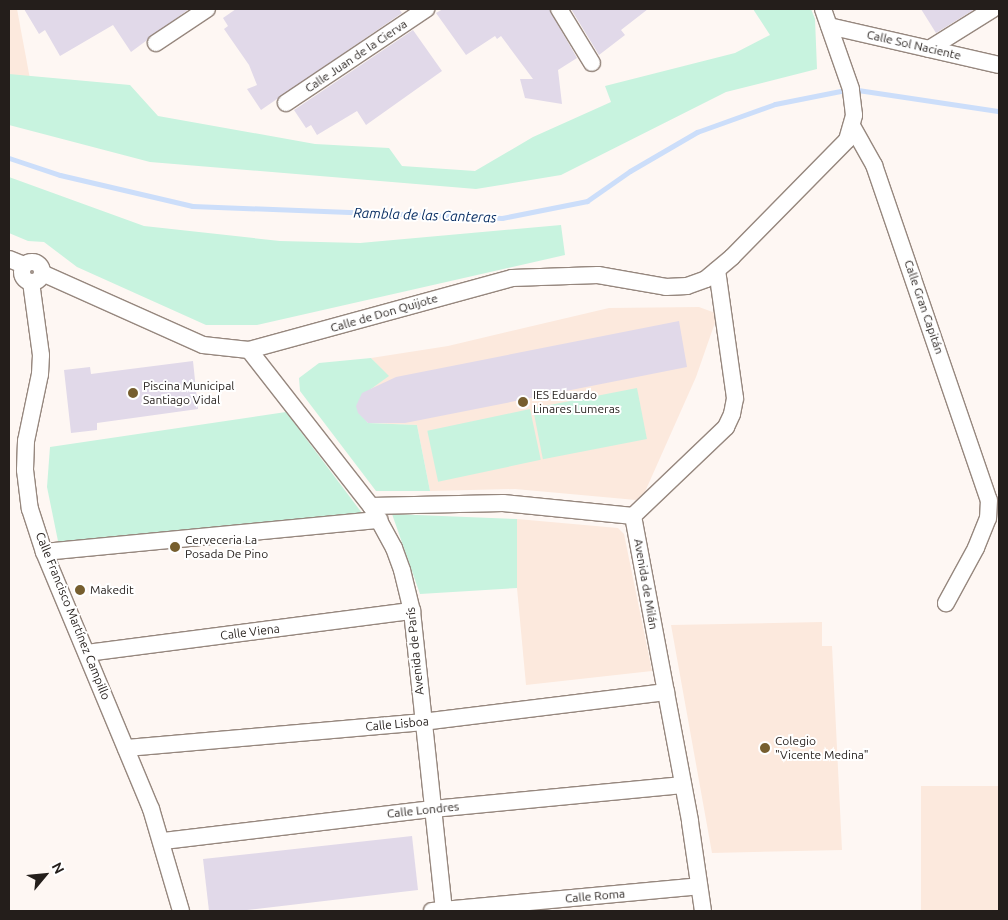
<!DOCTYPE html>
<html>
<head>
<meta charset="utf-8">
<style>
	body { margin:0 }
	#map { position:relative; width:1008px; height:920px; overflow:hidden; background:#fef7f3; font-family:Ubuntu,sans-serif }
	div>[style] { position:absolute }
	.built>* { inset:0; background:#fce9dd; transform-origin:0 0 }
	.green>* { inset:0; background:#c8f3df; transform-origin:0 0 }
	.stream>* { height:5px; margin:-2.5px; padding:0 2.5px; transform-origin:2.5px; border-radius:2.5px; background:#ccdefa }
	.building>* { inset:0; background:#e1d9e9 }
	.roads { filter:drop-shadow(1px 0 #96877e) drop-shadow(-1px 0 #96877e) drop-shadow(0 1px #96877e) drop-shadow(0 -1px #96877e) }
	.street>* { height:16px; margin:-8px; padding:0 8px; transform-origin:8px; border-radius:8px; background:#fff }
	.street>.ring { margin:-8px; padding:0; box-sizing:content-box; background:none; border:16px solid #fff; border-radius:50% }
	.dots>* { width:14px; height:14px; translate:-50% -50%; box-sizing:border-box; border:2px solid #fff; border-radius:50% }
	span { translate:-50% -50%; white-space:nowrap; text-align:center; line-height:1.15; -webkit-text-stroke:4px #fff; paint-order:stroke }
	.street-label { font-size:12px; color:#241e1b }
	.poi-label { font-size:12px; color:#241e1b }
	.left { translate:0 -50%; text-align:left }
	.water-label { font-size:14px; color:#0d3266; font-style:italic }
	.frame { position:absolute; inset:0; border:10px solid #241e1b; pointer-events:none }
	.north { position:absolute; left:20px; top:850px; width:50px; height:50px; -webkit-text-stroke:4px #fff; paint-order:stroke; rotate:62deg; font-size:14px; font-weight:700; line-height:20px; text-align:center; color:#241e1b }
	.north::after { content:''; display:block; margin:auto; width:18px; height:22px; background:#241e1b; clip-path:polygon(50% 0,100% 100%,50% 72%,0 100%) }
</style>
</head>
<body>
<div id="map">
	<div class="built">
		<div style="clip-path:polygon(9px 9px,17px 9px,30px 79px,9px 76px)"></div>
		<div style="clip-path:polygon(699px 307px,718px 314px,696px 377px,644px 494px,636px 500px,515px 489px,430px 491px,417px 425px,368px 423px,358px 410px,364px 394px,388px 376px,371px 358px,448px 346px,609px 308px)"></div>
		<div style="clip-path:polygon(517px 519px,618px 528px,624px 534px,652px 671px,526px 685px,517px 588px)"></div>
		<div style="clip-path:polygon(822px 622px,822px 646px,832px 646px,842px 850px,712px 853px,671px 625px)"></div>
		<div style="left:999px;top:786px;width:125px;height:78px;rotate:90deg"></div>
	</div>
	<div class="green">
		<div style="clip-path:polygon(753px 9px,811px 9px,815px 19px,817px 69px,726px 92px,561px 175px,476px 189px,150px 162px,9px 125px,9px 74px,130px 85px,158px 116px,315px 144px,389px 148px,402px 166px,475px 171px,533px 137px,611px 102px,605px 86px,735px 53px,770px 35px)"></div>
		<div style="clip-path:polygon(9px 177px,144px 226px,280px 241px,360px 243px,561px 225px,565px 255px,257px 325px,206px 325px,77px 267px,44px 242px,28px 241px,9px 233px)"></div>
		<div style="clip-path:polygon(371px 358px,389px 376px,364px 394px,358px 410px,368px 423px,417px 425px,430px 491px,376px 491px,300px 391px,299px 378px,319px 363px)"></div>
		<div style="left:637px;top:388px;width:52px;height:106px;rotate:79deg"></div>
		<div style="left:530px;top:409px;width:52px;height:105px;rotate:78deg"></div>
		<div style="clip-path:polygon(286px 412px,365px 517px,59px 546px,47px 487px,50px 447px)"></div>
		<div style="clip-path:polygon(392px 514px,517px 519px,517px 588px,420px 594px)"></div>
	</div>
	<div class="stream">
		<div style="left:9px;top:158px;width:54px;rotate:18.4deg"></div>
		<div style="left:60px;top:175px;width:136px;rotate:13.2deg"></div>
		<div style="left:192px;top:206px;width:310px;rotate:2.2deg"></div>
		<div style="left:502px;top:218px;width:87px;rotate:-11.3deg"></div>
		<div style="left:587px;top:201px;width:52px;rotate:-34.9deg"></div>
		<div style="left:630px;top:171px;width:78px;rotate:-30.2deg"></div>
		<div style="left:697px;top:132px;width:83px;rotate:-19.7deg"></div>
		<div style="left:775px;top:104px;width:77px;rotate:-11.2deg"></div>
		<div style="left:851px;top:89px;width:150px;rotate:8.5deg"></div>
	</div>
	<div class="building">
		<div style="clip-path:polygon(24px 9px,189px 9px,131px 52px,113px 25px,60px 56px,45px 30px,39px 34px)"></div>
		<div style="clip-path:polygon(236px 9px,399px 9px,402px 13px,261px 110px,247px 89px,257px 85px,249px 65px,224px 29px,228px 26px,223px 18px)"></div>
		<div style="clip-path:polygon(443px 9px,549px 9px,577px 58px,558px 70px,562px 104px,525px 98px,520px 79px,533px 79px,501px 36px,497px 39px,495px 36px,466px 55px,436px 13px)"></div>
		<div style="clip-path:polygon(571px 9px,648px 9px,621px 30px,625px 35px,599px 55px)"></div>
		<div style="clip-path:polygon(921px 9px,975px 9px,936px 33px)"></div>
		<div style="clip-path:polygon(413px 30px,442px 71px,366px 125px,357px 111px,317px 135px,311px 125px,306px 128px,294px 110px)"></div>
		<div style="clip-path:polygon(679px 321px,687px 367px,405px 423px,368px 423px,358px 413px,356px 406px,362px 393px,396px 377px)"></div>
		<div style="clip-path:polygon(193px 361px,198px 409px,97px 423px,97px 430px,71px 433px,64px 370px,90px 367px,91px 374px)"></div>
		<div style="clip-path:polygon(412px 836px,418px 890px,238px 911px,209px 911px,203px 859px)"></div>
	</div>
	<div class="roads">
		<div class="street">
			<div style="left:559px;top:9px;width:63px;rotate:58.6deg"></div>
			<div style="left:829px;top:26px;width:174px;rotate:12.9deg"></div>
			<div style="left:156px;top:43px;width:61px;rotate:-33.7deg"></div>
			<div style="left:929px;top:49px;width:75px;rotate:-32deg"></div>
			<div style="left:286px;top:103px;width:169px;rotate:-33.9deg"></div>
			<div style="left:852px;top:126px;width:45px;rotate:60.6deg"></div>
			<div style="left:874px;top:165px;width:354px;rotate:71.1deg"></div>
			<div style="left:989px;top:500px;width:18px;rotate:93deg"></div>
			<div style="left:988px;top:518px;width:32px;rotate:112deg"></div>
			<div style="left:976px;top:548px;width:63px;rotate:118.6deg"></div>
			<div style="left:9px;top:259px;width:16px;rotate:22deg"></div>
			<div class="ring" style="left:22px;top:262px;width:4px;height:4px"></div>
			<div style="left:42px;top:273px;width:176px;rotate:24.1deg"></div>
			<div style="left:203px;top:345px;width:46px;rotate:6.2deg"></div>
			<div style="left:249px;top:350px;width:273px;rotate:-15.3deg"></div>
			<div style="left:512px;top:278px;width:86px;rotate:-2deg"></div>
			<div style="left:598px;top:275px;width:69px;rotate:10deg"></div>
			<div style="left:666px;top:287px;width:21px;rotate:-3deg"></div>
			<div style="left:687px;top:286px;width:20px;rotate:-20deg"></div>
			<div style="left:706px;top:279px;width:34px;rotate:-40deg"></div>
			<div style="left:732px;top:257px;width:164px;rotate:-45.5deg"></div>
			<div style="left:847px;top:140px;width:26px;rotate:-74deg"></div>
			<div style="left:854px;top:115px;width:26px;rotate:-97deg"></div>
			<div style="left:851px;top:89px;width:85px;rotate:-109.3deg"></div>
			<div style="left:31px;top:282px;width:74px;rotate:82.2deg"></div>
			<div style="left:41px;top:355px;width:19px;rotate:93deg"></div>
			<div style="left:40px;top:374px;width:68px;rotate:101.8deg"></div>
			<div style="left:26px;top:441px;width:29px;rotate:92deg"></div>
			<div style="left:25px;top:470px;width:39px;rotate:83deg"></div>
			<div style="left:30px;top:509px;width:45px;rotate:72deg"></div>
			<div style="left:44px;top:552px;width:278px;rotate:67.4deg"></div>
			<div style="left:151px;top:809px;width:106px;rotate:73.6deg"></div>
			<div style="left:249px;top:350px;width:198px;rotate:52deg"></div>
			<div style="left:371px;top:506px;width:48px;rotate:61.3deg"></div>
			<div style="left:394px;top:548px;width:23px;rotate:70deg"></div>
			<div style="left:402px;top:570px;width:42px;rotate:76.3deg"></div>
			<div style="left:412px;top:611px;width:302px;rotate:83.9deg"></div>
			<div style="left:371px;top:506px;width:132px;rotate:-1.3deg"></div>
			<div style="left:503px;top:503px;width:131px;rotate:5.7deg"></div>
			<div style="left:633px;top:516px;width:311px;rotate:79.4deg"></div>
			<div style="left:690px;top:822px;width:90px;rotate:81.7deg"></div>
			<div style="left:633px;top:516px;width:129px;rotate:-43.7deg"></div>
			<div style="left:726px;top:427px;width:14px;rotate:-65deg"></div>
			<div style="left:732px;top:414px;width:16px;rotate:-79deg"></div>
			<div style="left:735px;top:398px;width:129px;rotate:-98deg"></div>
			<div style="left:44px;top:552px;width:337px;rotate:-5.5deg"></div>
			<div style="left:87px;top:653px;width:328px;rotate:-7.4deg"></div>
			<div style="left:126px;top:748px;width:297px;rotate:-5deg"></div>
			<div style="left:422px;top:722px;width:246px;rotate:-7deg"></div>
			<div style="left:163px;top:841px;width:272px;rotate:-6.8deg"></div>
			<div style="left:433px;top:809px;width:251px;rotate:-5.5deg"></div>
			<div style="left:432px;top:911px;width:268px;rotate:-5.3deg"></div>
		</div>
	</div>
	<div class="dots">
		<div style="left:133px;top:393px;background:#765e2e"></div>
		<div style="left:523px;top:402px;background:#765e2e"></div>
		<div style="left:175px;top:547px;background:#765e2e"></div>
		<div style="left:80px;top:590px;background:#765e2e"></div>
		<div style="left:765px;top:748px;background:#765e2e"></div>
	</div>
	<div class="street-label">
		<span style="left:914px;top:45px;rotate:13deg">Calle Sol Naciente</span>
		<span style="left:356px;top:56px;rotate:-34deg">Calle Juan de la Cierva</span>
		<span style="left:924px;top:307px;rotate:71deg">Calle Gran Capitán</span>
		<span style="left:384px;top:313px;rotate:-16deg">Calle de Don Quijote</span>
		<span style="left:646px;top:584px;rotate:80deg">Avenida de Milán</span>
		<span style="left:73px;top:616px;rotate:68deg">Calle Francisco Martínez Campillo</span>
		<span style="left:250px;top:632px;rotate:-7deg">Calle Viena</span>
		<span style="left:415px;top:651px;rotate:-96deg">Avenida de París</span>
		<span style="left:397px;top:724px;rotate:-5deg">Calle Lisboa</span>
		<span style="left:423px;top:810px;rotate:-6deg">Calle Londres</span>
		<span style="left:595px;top:896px;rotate:-5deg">Calle Roma</span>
	</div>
	<div class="poi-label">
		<span class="left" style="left:143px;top:393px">Piscina Municipal<br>Santiago Vidal</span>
		<span class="left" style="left:533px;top:402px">IES Eduardo<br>Linares Lumeras</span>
		<span class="left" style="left:185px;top:547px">Cerveceria La<br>Posada De Pino</span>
		<span class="left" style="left:90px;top:590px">Makedit</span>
		<span class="left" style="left:775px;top:748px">Colegio<br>"Vicente Medina"</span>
	</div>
	<div class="water-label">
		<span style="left:425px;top:215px;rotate:2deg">Rambla de las Canteras</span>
	</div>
	<div class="frame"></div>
	<div class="north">N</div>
</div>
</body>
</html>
